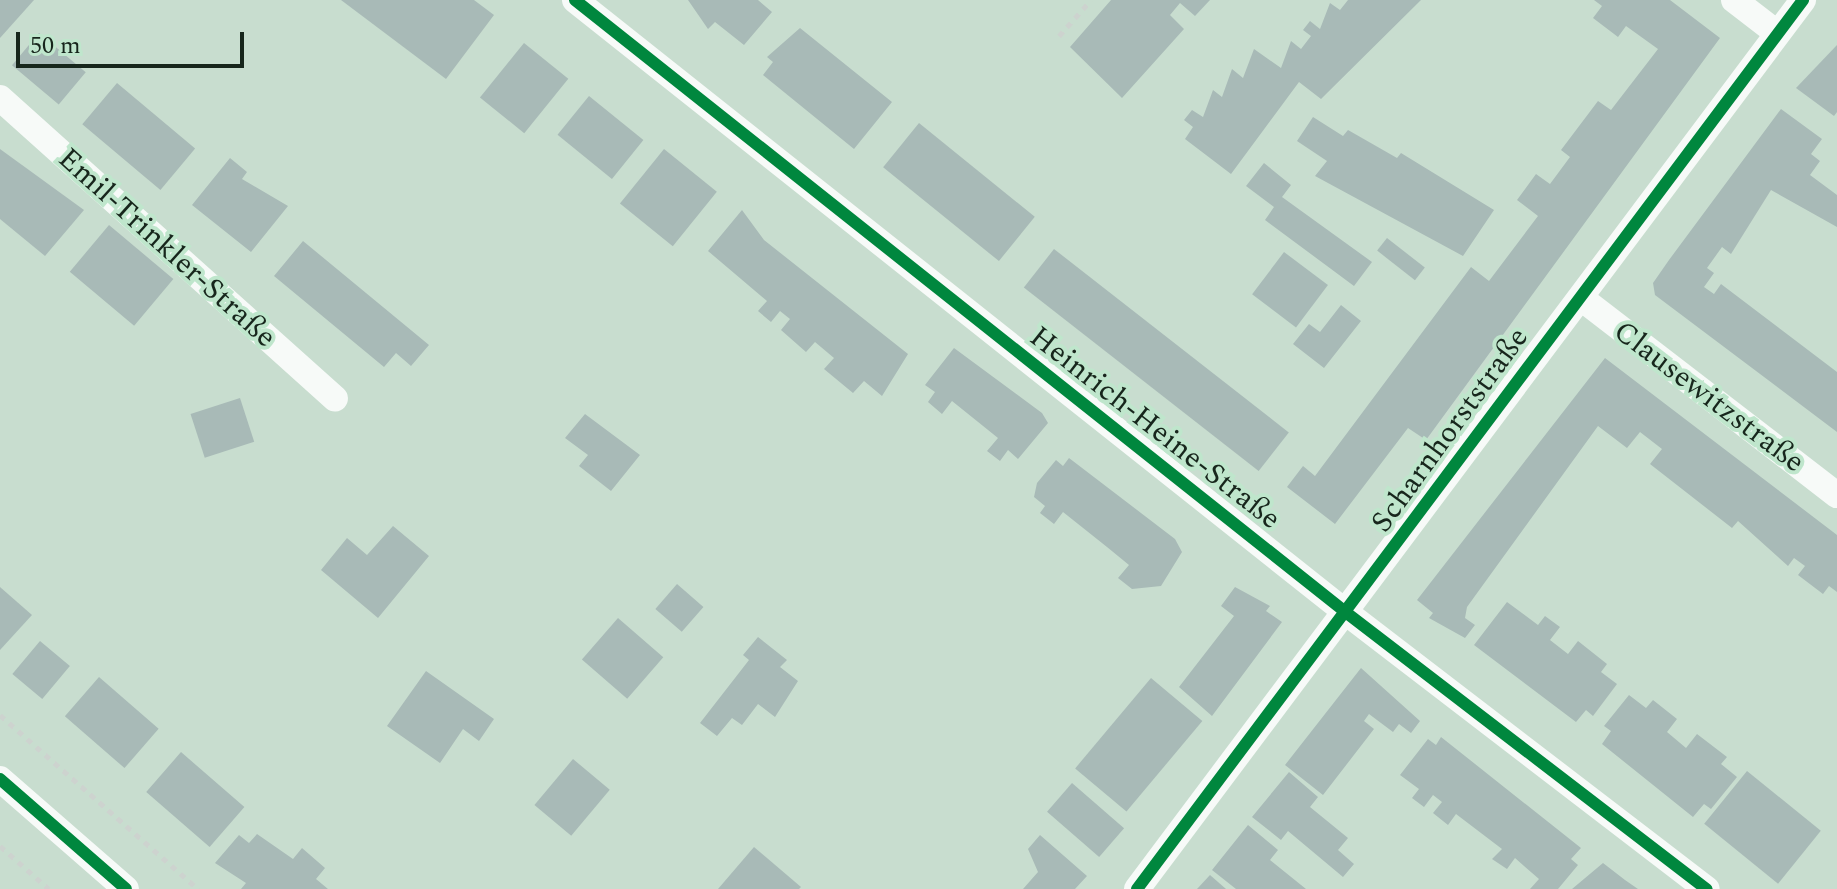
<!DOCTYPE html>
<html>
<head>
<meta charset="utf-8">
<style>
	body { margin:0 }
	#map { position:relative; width:1837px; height:889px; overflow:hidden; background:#c8ddcf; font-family:Spectral,serif }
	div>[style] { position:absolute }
	.building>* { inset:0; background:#a8bab7; transform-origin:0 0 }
	.path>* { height:5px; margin-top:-2.5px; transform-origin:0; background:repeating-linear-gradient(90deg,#cdd3cf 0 6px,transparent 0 12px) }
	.street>* { height:26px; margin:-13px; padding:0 13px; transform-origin:13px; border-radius:13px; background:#f7faf8 }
	.cycleway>* { height:12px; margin:-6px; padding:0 6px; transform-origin:6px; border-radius:6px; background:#00873e }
	span { translate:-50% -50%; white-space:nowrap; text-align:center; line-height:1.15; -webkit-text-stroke:8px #bfe6cc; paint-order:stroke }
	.street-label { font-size:30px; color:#17261c }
	.scale { position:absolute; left:16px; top:32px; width:228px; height:36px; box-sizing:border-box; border:4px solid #17261c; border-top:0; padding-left:10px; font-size:24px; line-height:28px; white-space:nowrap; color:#17261c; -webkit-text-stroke:6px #bfe6cc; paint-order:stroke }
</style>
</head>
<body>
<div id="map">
	<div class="building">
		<div style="clip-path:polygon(0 0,34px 0,0 38px)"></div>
		<div style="clip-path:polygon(341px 0,474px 0,494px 15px,446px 79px)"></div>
		<div style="clip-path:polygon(688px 0,758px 0,772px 12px,744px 45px,715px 22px,708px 29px)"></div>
		<div style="clip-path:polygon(1111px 0,1210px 0,1195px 16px,1180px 3px,1170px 15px,1184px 29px,1122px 98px,1070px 47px)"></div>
		<div style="clip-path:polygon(1348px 0,1421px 0,1321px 99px,1299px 82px,1231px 174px,1185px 139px,1193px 127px,1184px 120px,1192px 110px,1203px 117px,1213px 90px,1222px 97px,1232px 69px,1243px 78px,1254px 49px,1281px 68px,1291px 41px,1301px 49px,1311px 36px,1303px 30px,1310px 21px,1320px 29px,1330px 3px,1340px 10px)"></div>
		<div style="clip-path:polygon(1594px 0,1670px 0,1720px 38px,1426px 440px,1408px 428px,1335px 524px,1287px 487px,1303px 466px,1315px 476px,1471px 267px,1489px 281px,1538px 216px,1517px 200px,1536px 174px,1550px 184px,1570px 157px,1561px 150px,1598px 101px,1611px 110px,1658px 49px,1626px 26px,1618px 37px,1593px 18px,1602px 6px)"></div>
		<div style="clip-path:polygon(800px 28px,892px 102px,854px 149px,763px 75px,773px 62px,767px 57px)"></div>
		<div style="left:39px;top:33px;width:61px;height:42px;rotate:40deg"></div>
		<div style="left:524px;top:43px;width:57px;height:70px;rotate:39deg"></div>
		<div style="clip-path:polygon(1837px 45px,1837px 112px,1834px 116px,1796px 88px)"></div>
		<div style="left:117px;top:83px;width:102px;height:54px;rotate:40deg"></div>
		<div style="left:589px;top:96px;width:70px;height:50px;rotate:39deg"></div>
		<div style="clip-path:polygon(1781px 109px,1822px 139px,1811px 154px,1820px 161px,1810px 175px,1837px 195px,1837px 227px,1771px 190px,1731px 254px,1722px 247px,1707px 268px,1714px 273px,1704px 287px,1714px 294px,1721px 284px,1837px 372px,1837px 432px,1655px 295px,1653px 283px,1669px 260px)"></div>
		<div style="clip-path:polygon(1313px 117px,1343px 136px,1348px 130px,1397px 158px,1401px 153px,1494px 210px,1463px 256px,1315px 176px,1327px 161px,1297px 141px)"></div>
		<div style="left:919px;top:123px;width:149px;height:57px;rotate:39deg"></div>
		<div style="clip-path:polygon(0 149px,84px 210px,45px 256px,0 219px)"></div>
		<div style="left:664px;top:149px;width:68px;height:70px;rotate:39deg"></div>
		<div style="clip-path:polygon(230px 158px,247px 172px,242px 179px,288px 206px,251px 252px,192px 205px)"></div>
		<div style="clip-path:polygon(1264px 163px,1291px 185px,1282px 197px,1372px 262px,1354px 286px,1265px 220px,1274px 207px,1246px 186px)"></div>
		<div style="clip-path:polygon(742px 210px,764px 240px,908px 354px,882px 396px,864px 381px,853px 393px,824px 369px,834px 358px,815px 342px,806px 352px,781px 330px,790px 319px,780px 311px,771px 322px,758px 311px,767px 301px,708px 251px)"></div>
		<div style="left:109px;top:225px;width:84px;height:61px;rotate:40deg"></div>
		<div style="left:1387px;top:238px;width:48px;height:16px;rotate:38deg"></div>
		<div style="clip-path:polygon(303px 241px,429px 345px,411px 366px,396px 353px,384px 367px,274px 276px)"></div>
		<div style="left:1054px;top:249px;width:298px;height:49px;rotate:38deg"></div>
		<div style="left:1284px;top:252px;width:55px;height:53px;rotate:37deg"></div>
		<div style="clip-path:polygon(1341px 305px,1361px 321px,1324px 368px,1293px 344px,1309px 324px,1320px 332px)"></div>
		<div style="clip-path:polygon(954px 348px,1042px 413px,1048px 423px,1018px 459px,1008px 450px,1000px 461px,987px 451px,998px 438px,952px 401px,942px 414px,928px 402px,935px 392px,925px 385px)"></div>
		<div style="clip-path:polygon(1605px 358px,1837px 535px,1837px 592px,1829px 586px,1823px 594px,1798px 575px,1805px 566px,1794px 558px,1788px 566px,1738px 521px,1732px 528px,1650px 464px,1662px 449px,1640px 432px,1627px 448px,1598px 426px,1467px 607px,1465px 618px,1475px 625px,1465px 638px,1429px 618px,1433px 613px,1417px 600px)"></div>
		<div style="left:240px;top:398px;width:46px;height:52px;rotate:72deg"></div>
		<div style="clip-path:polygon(585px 414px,640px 455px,611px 491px,579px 466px,588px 455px,565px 438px)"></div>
		<div style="clip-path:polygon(1069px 458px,1175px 539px,1182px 552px,1161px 586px,1132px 589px,1118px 578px,1129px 565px,1107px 547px,1063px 512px,1054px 524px,1040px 513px,1045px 506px,1034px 497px,1037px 483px,1056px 460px,1063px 466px)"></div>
		<div style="clip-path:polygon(393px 526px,429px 556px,378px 618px,321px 570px,347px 538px,367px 555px)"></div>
		<div style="left:677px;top:584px;width:35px;height:33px;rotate:41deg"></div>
		<div style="clip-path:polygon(0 587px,32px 615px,0 650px)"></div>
		<div style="clip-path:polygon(1235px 587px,1270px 606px,1266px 611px,1282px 622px,1212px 716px,1179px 687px,1234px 616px,1221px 606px)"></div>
		<div style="clip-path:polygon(1507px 602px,1538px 625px,1545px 616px,1560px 627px,1550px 640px,1568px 654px,1578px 641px,1607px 664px,1601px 672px,1617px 684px,1593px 716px,1586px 710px,1576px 722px,1474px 645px)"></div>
		<div style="left:618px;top:618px;width:60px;height:55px;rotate:41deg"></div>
		<div style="clip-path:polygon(758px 637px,787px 660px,780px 667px,798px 681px,775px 717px,758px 704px,742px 725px,732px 718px,717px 736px,700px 723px,749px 660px,743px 655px)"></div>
		<div style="left:40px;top:641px;width:39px;height:43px;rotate:40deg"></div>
		<div style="clip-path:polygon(1361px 668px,1420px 721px,1411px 733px,1399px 724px,1393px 732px,1369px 714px,1364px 721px,1374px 729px,1323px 795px,1285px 765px)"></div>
		<div style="clip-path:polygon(426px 671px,494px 719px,479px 741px,463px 729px,440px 763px,387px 726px)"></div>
		<div style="left:99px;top:677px;width:79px;height:52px;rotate:41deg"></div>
		<div style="left:1151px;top:678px;width:67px;height:118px;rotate:40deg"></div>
		<div style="clip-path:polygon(1629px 695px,1646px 708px,1653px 700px,1677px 719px,1667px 732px,1686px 748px,1697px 734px,1727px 757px,1721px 764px,1737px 777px,1711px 809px,1704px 804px,1693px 817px,1602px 744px,1611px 731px,1604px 726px)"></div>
		<div style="clip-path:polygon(1441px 737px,1581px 848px,1571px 859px,1578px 865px,1558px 889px,1530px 889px,1539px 879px,1515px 858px,1507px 869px,1492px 859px,1502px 849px,1456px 814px,1448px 825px,1433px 813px,1442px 802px,1433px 795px,1424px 807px,1412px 798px,1419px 789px,1400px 775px,1428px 739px,1436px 745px)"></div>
		<div style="left:181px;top:752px;width:84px;height:53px;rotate:41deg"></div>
		<div style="left:573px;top:759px;width:48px;height:60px;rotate:40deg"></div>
		<div style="left:1747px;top:771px;width:95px;height:68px;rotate:39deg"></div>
		<div style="clip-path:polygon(1289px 772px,1318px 797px,1310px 807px,1348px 838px,1338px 850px,1354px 864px,1343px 877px,1288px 831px,1281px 840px,1252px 817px)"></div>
		<div style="left:1072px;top:783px;width:69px;height:38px;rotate:41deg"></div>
		<div style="clip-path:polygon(1248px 825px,1278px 850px,1270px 860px,1306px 889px,1236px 889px,1212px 870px)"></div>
		<div style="clip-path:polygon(257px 834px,293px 859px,302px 848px,325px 868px,316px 879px,328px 889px,241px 889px,246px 883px,215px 863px,239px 835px,249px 843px)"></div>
		<div style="clip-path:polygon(1040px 835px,1087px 876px,1075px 889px,1023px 889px,1038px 872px,1028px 849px)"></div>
		<div style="clip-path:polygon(754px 847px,801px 887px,799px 889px,718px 889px)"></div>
		<div style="clip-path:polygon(1603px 863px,1625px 880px,1638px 889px,1572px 889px)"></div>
		<div style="clip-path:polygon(1210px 875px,1226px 889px,1197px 889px)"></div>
	</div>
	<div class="path">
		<div style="left:1059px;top:36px;width:48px;rotate:-48.4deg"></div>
		<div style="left:0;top:715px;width:264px;rotate:41.3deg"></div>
		<div style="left:0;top:846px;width:65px;rotate:41.3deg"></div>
	</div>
	<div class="street">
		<div style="left:575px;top:0;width:987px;rotate:38.46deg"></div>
		<div style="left:1348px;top:614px;width:452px;rotate:37.5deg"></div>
		<div style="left:1734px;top:0;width:54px;rotate:37.5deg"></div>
		<div style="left:0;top:98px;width:450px;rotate:41.9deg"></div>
		<div style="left:1581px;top:298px;width:323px;rotate:37.6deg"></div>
		<div style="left:0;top:779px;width:167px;rotate:41.1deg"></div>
		<div style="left:1137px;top:889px;width:1111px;rotate:-53.16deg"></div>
	</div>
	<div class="cycleway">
		<div style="left:575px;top:0;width:987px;rotate:38.46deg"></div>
		<div style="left:1348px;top:614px;width:452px;rotate:37.5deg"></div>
		<div style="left:0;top:779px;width:167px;rotate:41.1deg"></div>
		<div style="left:1137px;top:889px;width:1111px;rotate:-53.16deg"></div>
	</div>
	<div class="street-label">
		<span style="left:167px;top:248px;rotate:42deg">Emil-Trinkler-Straße</span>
		<span style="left:1709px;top:397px;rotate:37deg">Clausewitzstraße</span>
		<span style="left:1155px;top:428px;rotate:38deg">Heinrich-Heine-Straße</span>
		<span style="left:1450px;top:430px;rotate:-54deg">Scharnhorststraße</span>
	</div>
	<div class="scale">50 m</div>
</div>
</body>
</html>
